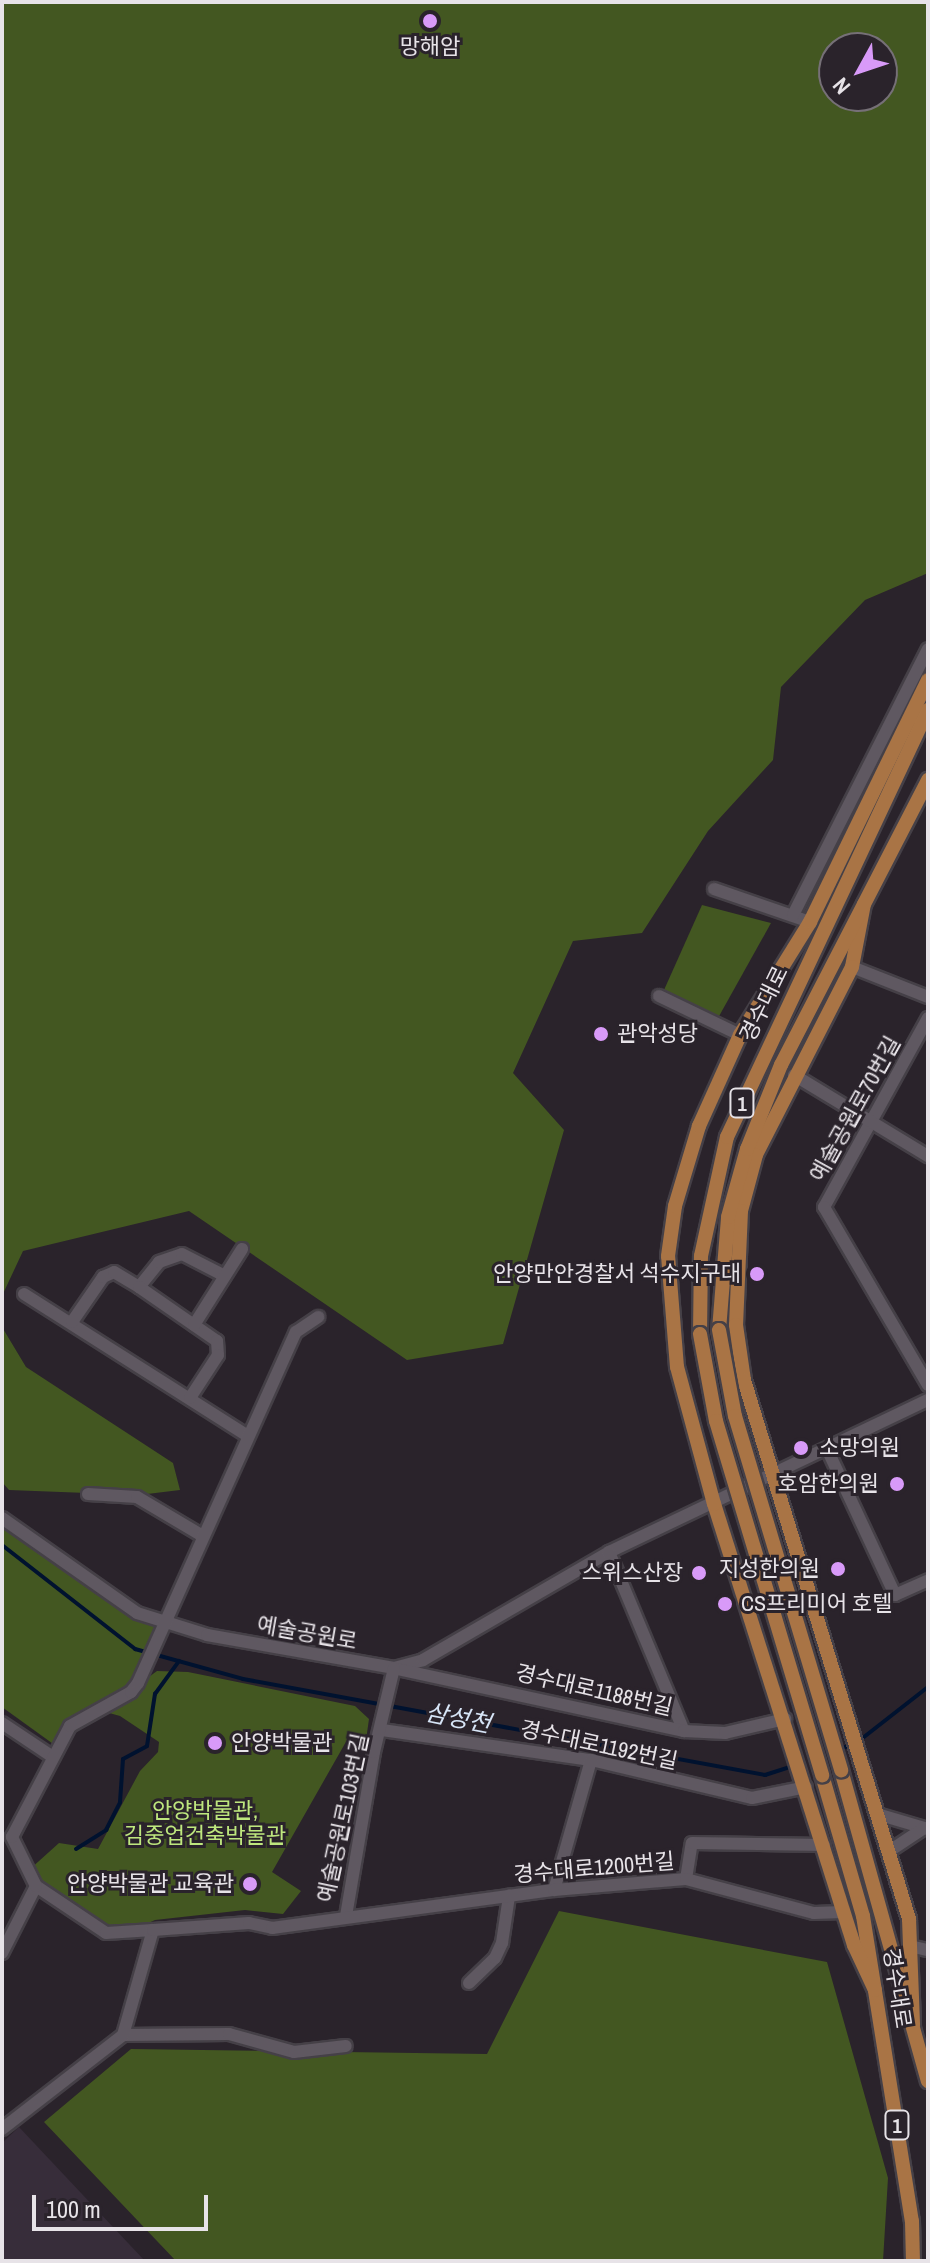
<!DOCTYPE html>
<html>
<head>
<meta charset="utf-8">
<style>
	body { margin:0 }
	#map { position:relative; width:930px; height:2263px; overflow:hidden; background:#2a232b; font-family:"Archivo Narrow","Noto Sans KR",sans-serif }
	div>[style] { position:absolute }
	.built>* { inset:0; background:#372d3a }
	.green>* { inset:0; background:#435721 }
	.stream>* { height:4px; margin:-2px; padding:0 2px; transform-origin:2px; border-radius:2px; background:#00122f }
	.roads { filter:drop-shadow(2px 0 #454047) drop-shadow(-2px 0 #454047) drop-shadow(0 2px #454047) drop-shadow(0 -2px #454047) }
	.minor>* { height:12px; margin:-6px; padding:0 6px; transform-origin:6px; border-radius:6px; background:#5f5861 }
	.major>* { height:14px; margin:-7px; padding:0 7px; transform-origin:7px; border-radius:7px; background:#a97445 }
	.bridges { filter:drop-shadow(2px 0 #454047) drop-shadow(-2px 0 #454047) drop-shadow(0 2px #454047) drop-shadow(0 -2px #454047) }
	.major-bridge>* { height:14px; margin:-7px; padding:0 7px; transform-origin:7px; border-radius:7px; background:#a97445 }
	.dots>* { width:22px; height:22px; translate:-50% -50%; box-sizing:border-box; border:4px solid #2a232b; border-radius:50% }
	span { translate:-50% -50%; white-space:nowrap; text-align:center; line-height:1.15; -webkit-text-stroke:6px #2a232b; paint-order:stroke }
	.shield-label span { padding:2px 6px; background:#2a232b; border:2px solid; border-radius:6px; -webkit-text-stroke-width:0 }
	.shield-label { font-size:20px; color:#e7e3e8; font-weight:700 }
	.poi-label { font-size:22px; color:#e7e3e8 }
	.left { translate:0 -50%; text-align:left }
	.right { translate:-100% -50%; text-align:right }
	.street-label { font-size:22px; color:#e7e3e8 }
	.park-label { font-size:22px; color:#bee77e }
	.water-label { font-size:24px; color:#d7e5f7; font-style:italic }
	.frame { position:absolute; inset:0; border:4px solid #e7e3e8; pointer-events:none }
	.north { position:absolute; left:818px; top:32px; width:80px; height:80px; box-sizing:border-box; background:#2a232b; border:2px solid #767077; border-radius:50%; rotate:230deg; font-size:22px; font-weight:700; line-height:32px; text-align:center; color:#e7e3e8 }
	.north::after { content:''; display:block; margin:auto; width:28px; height:36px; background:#d89af8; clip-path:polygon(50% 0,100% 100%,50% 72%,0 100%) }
	.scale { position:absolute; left:32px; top:2195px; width:176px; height:36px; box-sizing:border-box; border:4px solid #e7e3e8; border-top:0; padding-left:10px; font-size:24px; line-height:28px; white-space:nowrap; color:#e7e3e8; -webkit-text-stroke:6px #2a232b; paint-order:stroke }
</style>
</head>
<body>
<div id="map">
	<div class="built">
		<div style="clip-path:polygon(19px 2127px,145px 2261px,2px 2261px,2px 2143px)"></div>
	</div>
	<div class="green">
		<div style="clip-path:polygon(evenodd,2px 2px,928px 2px,928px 573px,865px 600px,781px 687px,773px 760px,708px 831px,642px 933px,573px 941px,513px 1073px,564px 1130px,503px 1344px,407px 1360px,189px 1211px,23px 1251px,2px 1296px,2px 2px,834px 48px,882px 48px,882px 96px,834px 96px,834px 48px)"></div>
		<div style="clip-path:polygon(702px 905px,771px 923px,718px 1018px,664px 990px)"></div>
		<div style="clip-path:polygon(2px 1327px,26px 1367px,173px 1463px,180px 1490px,139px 1495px,9px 1490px,2px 1482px)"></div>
		<div style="clip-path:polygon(2px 1519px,162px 1622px,137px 1684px,56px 1746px,2px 1707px)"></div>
		<div style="clip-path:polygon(157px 1671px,188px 1672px,355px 1706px,369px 1719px,365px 1747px,347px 1740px,272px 1872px,301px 1891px,283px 1914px,245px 1910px,155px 1920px,131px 1931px,103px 1928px,46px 1890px,29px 1870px,59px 1843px,98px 1849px,140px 1771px,158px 1752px,159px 1742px,120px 1716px,102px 1711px)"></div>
		<div style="clip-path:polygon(559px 1911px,827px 1962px,888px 2178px,883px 2261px,176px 2261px,44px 2122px,131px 2049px,487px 2054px)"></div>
	</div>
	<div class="stream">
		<div style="left:2px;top:1545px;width:169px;rotate:38deg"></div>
		<div style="left:135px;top:1649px;width:112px;rotate:15.5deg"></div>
		<div style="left:243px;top:1679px;width:531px;rotate:10.42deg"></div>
		<div style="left:765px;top:1775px;width:29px;rotate:-18deg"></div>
		<div style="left:839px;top:1749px;width:17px;rotate:-17deg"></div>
		<div style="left:855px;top:1744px;width:93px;rotate:-38deg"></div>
		<div style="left:76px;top:1849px;width:36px;rotate:-32deg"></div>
		<div style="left:106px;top:1830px;width:31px;rotate:-63deg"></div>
		<div style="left:120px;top:1802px;width:43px;rotate:-86deg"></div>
		<div style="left:123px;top:1759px;width:27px;rotate:-28deg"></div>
		<div style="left:147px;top:1746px;width:53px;rotate:-81.3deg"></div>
		<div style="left:155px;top:1694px;width:41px;rotate:-54deg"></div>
	</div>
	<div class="roads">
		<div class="minor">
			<div style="left:714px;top:889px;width:102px;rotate:19deg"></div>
			<div style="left:793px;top:915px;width:298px;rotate:-63.1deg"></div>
			<div style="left:852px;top:967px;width:82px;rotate:21.5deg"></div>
			<div style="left:659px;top:996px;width:90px;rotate:25.7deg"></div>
			<div style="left:928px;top:1018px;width:216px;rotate:118.8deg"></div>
			<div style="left:824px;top:1207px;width:206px;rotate:59.7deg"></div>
			<div style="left:794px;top:1075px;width:157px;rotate:31.2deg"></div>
			<div style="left:139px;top:1287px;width:32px;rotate:-51deg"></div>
			<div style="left:159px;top:1262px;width:24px;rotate:-19deg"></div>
			<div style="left:182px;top:1254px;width:48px;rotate:27.1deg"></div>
			<div style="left:24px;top:1294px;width:263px;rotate:32.4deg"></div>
			<div style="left:72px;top:1322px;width:55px;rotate:-55.4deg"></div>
			<div style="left:103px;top:1277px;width:12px;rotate:-24deg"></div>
			<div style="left:114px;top:1272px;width:29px;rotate:31deg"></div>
			<div style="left:139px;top:1287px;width:95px;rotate:34.7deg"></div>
			<div style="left:217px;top:1341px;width:14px;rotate:86deg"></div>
			<div style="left:218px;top:1355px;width:51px;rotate:123.1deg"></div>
			<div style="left:194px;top:1325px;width:90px;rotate:-57.7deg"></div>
			<div style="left:828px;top:1451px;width:159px;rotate:65deg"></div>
			<div style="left:895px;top:1595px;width:36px;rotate:-24deg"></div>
			<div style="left:88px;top:1494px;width:49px;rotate:3.5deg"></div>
			<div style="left:137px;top:1497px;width:74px;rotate:30.7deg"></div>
			<div style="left:2px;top:1518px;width:165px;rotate:35.1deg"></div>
			<div style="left:137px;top:1613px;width:73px;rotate:17.4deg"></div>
			<div style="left:207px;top:1635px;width:190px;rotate:10deg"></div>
			<div style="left:394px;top:1668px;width:30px;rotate:-15deg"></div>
			<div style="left:423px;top:1660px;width:215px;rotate:-30.1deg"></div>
			<div style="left:609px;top:1552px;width:353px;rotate:-25.5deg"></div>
			<div style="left:609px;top:1552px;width:194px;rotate:67.3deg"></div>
			<div style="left:397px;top:1669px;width:294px;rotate:12.2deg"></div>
			<div style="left:684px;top:1731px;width:41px;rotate:2.8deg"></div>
			<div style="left:725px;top:1733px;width:62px;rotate:-13.1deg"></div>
			<div style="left:2px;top:1723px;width:61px;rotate:33.7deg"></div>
			<div style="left:382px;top:1730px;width:211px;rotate:8.2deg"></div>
			<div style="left:591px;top:1760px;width:165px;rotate:13.3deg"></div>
			<div style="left:752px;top:1798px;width:55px;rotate:-11.5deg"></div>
			<div style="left:877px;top:1814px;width:53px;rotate:16.4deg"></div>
			<div style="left:888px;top:1852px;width:43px;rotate:-33.7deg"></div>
			<div style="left:686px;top:1879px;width:36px;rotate:-81deg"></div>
			<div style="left:692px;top:1843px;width:132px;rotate:0.9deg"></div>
			<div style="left:36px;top:1886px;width:84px;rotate:33.9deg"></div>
			<div style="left:106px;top:1933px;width:47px;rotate:-3.7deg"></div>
			<div style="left:554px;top:1890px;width:135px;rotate:-74.1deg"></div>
			<div style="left:346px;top:1916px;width:166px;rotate:-80.3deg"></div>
			<div style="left:374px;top:1752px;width:86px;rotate:-76.6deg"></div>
			<div style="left:910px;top:1946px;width:18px;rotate:13deg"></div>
			<div style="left:2px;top:1953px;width:75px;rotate:-63.1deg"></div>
			<div style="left:36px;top:1886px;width:55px;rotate:-116.1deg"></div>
			<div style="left:12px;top:1837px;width:125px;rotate:-62.4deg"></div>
			<div style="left:70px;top:1726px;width:70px;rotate:-29.1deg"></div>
			<div style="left:131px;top:1692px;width:11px;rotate:-52deg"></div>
			<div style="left:138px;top:1683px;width:385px;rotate:-65.8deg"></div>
			<div style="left:296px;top:1332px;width:27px;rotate:-34deg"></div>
			<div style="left:469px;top:1983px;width:36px;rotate:-44deg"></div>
			<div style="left:495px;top:1958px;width:17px;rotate:-65deg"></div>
			<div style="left:502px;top:1943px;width:48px;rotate:-81.5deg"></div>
			<div style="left:123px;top:2035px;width:106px;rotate:-0.5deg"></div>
			<div style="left:229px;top:2034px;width:67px;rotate:15.5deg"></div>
			<div style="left:294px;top:2052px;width:52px;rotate:-6.6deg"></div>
			<div style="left:2px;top:2129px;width:153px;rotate:-37.8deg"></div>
			<div style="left:123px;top:2035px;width:109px;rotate:-74.1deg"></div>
			<div style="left:153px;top:1930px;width:96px;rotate:-4.2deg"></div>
			<div style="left:249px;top:1923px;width:24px;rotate:12deg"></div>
			<div style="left:272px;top:1928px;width:285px;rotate:-7.7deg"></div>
			<div style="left:554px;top:1890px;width:132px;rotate:-4.8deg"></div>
			<div style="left:686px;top:1879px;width:132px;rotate:14.9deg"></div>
			<div style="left:814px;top:1913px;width:29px;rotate:-2deg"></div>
		</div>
		<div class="major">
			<div style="left:864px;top:904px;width:64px;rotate:100.8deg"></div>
			<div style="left:852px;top:967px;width:211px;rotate:117.1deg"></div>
			<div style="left:756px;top:1155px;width:58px;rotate:105deg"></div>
			<div style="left:741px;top:1211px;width:114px;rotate:92.5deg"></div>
			<div style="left:736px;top:1325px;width:56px;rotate:81.7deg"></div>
			<div style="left:744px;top:1380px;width:564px;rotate:72.98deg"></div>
			<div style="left:909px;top:1919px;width:106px;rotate:87.8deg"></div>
			<div style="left:719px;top:1330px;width:113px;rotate:-85.4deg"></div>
			<div style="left:728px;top:1217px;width:71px;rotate:-74.4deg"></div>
			<div style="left:747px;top:1149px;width:91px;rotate:-68deg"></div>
			<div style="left:781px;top:1065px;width:321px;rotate:-62.7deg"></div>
			<div style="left:700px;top:1334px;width:78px;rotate:-89.3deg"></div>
			<div style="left:701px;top:1256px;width:122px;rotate:-77.7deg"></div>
			<div style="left:727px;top:1137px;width:472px;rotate:-64.8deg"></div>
			<div style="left:841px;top:1770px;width:323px;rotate:74.4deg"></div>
			<div style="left:822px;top:1775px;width:147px;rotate:73.8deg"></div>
			<div style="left:863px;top:1916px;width:309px;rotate:80.9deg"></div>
			<div style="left:912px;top:2221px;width:40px;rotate:88.6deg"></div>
			<div style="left:875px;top:1990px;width:50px;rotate:-115deg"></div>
			<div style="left:854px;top:1945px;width:463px;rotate:-107.6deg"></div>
			<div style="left:714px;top:1504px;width:142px;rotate:-105.1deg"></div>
			<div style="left:677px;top:1367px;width:111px;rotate:-94.6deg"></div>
			<div style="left:668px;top:1256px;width:50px;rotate:-82deg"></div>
			<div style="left:675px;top:1206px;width:84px;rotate:-73.3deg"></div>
			<div style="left:699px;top:1126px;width:100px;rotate:-65.7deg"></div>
			<div style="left:740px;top:1035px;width:133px;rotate:-58.2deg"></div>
			<div style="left:810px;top:922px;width:269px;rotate:-64deg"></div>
		</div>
	</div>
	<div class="bridges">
		<div class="major-bridge">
			<div style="left:719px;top:1330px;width:87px;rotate:79.5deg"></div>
			<div style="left:735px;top:1416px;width:370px;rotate:73.3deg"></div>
			<div style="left:700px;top:1334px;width:88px;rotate:79.6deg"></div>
			<div style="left:716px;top:1421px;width:370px;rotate:73.3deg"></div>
		</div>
	</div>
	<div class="dots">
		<div style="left:430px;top:21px;background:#d89af8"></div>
		<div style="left:601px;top:1034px;background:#d89af8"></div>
		<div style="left:757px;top:1274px;background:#d89af8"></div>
		<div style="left:801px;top:1448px;background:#d89af8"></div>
		<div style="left:897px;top:1484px;background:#d89af8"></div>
		<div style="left:838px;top:1569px;background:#d89af8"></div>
		<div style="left:699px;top:1573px;background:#d89af8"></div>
		<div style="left:725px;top:1604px;background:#d89af8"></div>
		<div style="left:215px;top:1743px;background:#d89af8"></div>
		<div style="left:250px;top:1884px;background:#d89af8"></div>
	</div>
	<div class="shield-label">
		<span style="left:742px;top:1103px">1</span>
		<span style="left:897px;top:2125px">1</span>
	</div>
	<div class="poi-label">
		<span style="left:430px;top:47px">망해암</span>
		<span class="left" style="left:617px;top:1034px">관악성당</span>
		<span class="right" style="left:741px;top:1274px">안양만안경찰서 석수지구대</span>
		<span class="left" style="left:819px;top:1448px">소망의원</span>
		<span class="right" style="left:879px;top:1484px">호암한의원</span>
		<span class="right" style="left:820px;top:1569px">지성한의원</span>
		<span class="right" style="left:683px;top:1573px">스위스산장</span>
		<span class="left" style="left:741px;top:1604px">CS프리미어 호텔</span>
		<span class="left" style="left:231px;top:1743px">안양박물관</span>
		<span class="right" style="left:234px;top:1884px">안양박물관 교육관</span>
	</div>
	<div class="street-label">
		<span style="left:764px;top:1004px;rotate:-64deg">경수대로</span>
		<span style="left:855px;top:1109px;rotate:-61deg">예술공원로70번길</span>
		<span style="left:307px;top:1633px;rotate:10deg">예술공원로</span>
		<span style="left:594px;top:1690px;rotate:13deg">경수대로1188번길</span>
		<span style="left:599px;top:1745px;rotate:12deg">경수대로1192번길</span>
		<span style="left:343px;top:1818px;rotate:-78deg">예술공원로103번길</span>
		<span style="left:594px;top:1868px;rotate:-5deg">경수대로1200번길</span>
		<span style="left:897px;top:1988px;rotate:81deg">경수대로</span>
	</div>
	<div class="park-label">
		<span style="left:205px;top:1823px">안양박물관,<br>김중업건축박물관</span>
	</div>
	<div class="water-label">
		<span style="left:458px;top:1718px;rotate:11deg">삼성천</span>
	</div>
	<div class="frame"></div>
	<div class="north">N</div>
	<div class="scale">100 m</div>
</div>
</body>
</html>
